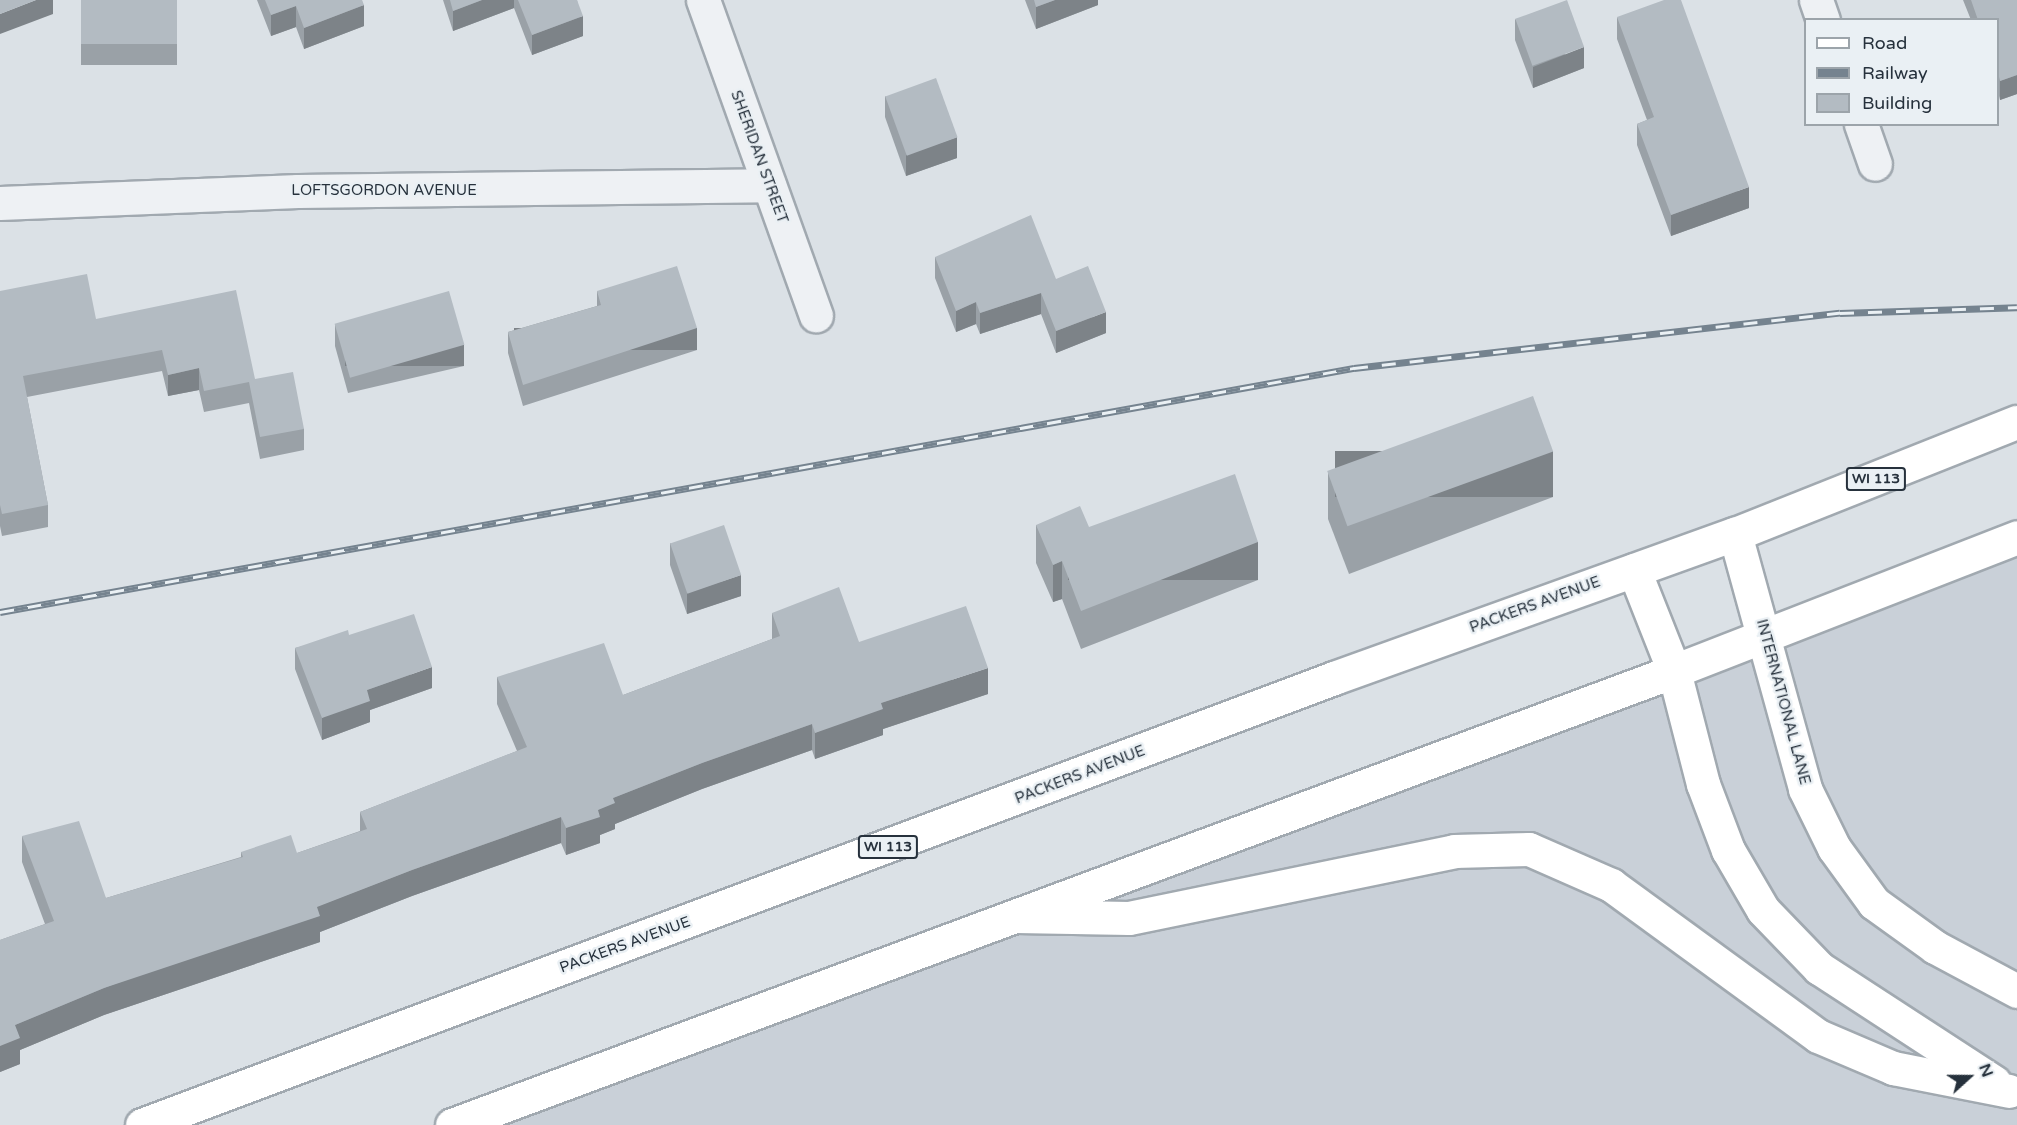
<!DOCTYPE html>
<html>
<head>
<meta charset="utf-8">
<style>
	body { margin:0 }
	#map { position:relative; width:2017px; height:1125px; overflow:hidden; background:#dbe1e6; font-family:"Varela Round",sans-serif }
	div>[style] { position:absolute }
	.built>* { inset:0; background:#c9d0d8 }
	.roads { filter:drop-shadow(2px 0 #a1a9b0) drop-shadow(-2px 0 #a1a9b0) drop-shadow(0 2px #a1a9b0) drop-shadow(0 -2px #a1a9b0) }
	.minor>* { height:33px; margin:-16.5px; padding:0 16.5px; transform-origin:16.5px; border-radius:16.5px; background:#eef1f4 }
	.secondary>* { height:33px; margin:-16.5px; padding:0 16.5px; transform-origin:16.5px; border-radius:16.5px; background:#fff }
	.primary>* { height:33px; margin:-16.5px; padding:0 16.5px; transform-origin:16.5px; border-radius:16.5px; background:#fff }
	.rail>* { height:7px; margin-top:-3.5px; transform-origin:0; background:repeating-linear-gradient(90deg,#eaf0f4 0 14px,#75838f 0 28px); box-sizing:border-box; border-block:2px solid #75838f }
	.wall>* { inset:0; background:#9aa1a7; transform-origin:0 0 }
	.shaded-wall>* { inset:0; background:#7d8388; transform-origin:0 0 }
	.building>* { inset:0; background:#b3bbc2; transform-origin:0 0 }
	span { translate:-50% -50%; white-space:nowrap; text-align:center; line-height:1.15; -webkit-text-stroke:5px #eaf0f4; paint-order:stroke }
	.shield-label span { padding:2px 4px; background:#eaf0f4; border:2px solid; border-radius:4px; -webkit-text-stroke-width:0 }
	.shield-label { font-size:14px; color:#26313c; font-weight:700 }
	.street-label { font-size:15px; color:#26313c }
	.legend { position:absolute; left:1804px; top:18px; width:195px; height:108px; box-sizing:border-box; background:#eaf0f4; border:2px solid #9ca4aa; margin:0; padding:8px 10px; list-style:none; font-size:18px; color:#26313c }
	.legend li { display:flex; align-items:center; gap:12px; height:30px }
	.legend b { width:30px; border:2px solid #9ca4aa }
	.north { position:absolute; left:1939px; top:1047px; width:60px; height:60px; -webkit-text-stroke:4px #eaf0f4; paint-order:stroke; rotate:69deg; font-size:16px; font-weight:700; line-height:24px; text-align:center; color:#26313c }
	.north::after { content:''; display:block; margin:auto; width:21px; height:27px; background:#26313c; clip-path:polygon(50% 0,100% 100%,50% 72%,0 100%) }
</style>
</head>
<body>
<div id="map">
	<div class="built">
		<div style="clip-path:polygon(2017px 537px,2017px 1125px,452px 1125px)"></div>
	</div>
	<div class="roads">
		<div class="minor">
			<div style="left:703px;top:0;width:335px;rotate:70.3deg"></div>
			<div style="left:1816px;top:0;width:21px;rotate:71deg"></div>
			<div style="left:1861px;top:124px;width:42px;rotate:70.7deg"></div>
			<div style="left:0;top:203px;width:298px;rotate:-2.3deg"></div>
			<div style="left:298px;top:191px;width:471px;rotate:-0.7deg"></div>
		</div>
		<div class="secondary">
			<div style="left:1735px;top:534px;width:264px;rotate:74.6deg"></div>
			<div style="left:1805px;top:789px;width:66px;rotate:63.8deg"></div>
			<div style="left:1834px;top:848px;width:68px;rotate:54deg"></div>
			<div style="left:1874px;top:903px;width:75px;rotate:35.8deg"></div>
			<div style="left:1935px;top:947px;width:93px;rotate:28.2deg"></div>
			<div style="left:1634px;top:570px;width:109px;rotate:68.4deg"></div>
			<div style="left:1674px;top:671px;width:117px;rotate:75.6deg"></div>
			<div style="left:1703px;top:784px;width:71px;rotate:69.3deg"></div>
			<div style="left:1728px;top:850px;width:69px;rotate:59.7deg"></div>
			<div style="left:1763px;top:910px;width:81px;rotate:46deg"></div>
			<div style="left:1819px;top:968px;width:209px;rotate:33.1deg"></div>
			<div style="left:1016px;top:916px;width:113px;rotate:1deg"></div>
			<div style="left:1129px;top:918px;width:332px;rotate:-11.6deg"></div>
			<div style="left:1454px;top:851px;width:75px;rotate:-1.5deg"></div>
			<div style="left:1529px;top:849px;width:90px;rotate:23.7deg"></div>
			<div style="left:1611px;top:885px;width:256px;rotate:36.1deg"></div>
			<div style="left:1818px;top:1036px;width:82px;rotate:23.1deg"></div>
			<div style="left:1893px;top:1068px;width:118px;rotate:11.2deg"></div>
		</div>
		<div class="primary">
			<div style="left:142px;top:1125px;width:1273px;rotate:-20.56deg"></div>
			<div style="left:1334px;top:678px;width:426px;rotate:-19.8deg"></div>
			<div style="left:1735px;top:534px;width:303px;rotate:-21.7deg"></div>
			<div style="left:452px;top:1125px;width:1304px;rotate:-20.38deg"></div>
			<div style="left:1674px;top:671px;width:368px;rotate:-21.3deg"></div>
		</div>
	</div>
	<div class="rail">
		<div style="left:0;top:612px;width:1376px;rotate:-10.22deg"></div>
		<div style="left:1354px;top:368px;width:489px;rotate:-6.5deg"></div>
		<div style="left:1840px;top:313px;width:177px;rotate:-1.9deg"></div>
	</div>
	<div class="wall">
		<div style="left:81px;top:0;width:96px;height:65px"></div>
		<div style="clip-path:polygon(257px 0,362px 0,364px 26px,304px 49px,296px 27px,271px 36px)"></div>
		<div style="clip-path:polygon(443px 0,577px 0,583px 36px,532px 55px,514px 8px,453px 31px)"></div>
		<div style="clip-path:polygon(1025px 0,1098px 0,1098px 5px,1036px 29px)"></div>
		<div style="clip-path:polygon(1963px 0,2017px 0,2017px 94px,2000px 100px,1998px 92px,1998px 20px,1971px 20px)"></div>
		<div style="clip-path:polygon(1617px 17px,1749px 208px,1671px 236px,1637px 145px,1637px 124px,1647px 120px,1617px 39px)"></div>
		<div style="clip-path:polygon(1515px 19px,1584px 68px,1533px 88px,1515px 40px)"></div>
		<div style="clip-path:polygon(885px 96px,957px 158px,906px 176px,885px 117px)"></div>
		<div style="clip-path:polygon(935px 257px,1056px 279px,1106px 333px,1056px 353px,1041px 314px,980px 334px,976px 324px,956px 332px,935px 278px)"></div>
		<div style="clip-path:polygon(0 291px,96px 319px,255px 379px,304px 429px,304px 450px,260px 459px,249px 403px,204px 412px,199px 390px,168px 396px,162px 371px,27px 397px,48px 505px,48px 527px,2px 536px,0 526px)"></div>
		<div style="clip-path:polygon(597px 291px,697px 350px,523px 406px,508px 353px,508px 332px,597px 306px)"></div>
		<div style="clip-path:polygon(335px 324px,464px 366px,348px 393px,335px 346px)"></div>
		<div style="clip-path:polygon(1328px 472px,1553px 497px,1349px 574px,1328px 519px)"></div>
		<div style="clip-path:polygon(1036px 525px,1089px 527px,1258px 580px,1081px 649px,1062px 599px,1053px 602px,1036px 563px)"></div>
		<div style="clip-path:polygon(670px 543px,741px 596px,687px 614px,670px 565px)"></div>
		<div style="clip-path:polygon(772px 613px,859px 642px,988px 694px,883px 729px,883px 735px,815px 759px,812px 750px,702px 789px,615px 824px,615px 829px,600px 835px,600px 843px,566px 855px,561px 843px,412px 896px,320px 932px,320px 942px,104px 1015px,20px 1050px,20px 1064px,0 1072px,0 940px,45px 924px,22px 862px,22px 836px,106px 898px,241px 857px,241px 852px,297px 853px,360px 831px,360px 812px,517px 751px,497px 704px,497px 677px,623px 695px,772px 639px)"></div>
		<div style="clip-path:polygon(349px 635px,432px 688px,370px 710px,370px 722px,322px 740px,295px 669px,295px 648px)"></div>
	</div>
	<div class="shaded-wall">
		<div style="clip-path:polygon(36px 0,53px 0,53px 14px,0 34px,0 14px)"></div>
		<div style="clip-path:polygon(482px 0,514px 0,514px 8px,453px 31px,453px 11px)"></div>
		<div style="clip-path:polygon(1055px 0,1098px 0,1098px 5px,1036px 29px,1036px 7px)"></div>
		<div style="clip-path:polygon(364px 5px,364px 26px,304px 49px,304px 28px)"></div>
		<div style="clip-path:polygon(296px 6px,296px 27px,271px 36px,271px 15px)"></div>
		<div style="clip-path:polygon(583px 16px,583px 36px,532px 55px,532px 35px)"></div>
		<div style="clip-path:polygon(1584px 47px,1584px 68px,1533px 88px,1533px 67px)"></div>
		<div style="clip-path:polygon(2017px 75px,2017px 94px,2000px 100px,2000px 81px)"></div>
		<div style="clip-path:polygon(957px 137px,957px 158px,906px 176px,906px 155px)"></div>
		<div style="clip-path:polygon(1749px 187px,1749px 208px,1671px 236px,1671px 215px)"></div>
		<div style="clip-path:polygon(1041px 293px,1041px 314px,980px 334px,980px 313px)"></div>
		<div style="clip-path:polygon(976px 302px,976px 324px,956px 332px,956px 311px)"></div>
		<div style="clip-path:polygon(1106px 312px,1106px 333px,1056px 353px,1056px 331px)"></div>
		<div style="left:697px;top:328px;width:22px;height:183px;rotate:90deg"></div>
		<div style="left:464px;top:345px;width:21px;height:119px;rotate:90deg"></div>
		<div style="clip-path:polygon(199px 368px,199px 390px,168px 396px,168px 375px)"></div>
		<div style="left:1553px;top:451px;width:46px;height:218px;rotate:90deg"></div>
		<div style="left:1258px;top:542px;width:38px;height:190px;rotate:90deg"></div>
		<div style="clip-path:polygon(1062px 561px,1062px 599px,1053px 602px,1053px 565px)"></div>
		<div style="clip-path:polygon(741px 575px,741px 596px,687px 614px,687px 593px)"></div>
		<div style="clip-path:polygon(432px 667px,432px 688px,370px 710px,370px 722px,322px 740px,322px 718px,367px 690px)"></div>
		<div style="clip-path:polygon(988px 668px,988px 694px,883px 729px,883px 735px,815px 759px,815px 733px,881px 703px)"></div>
		<div style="clip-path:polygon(812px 724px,812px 750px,702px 789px,615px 824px,615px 829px,600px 835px,600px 843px,566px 855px,566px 828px,598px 810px,613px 798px,702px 763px)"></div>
		<div style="clip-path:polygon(561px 817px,561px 843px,412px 896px,320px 932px,320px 942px,104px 1015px,20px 1050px,20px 1064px,0 1072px,0 1046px,15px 1025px,104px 988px,412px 870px)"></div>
	</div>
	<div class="building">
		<div style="clip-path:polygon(0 0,36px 0,0 14px)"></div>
		<div style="left:81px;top:0;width:96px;height:44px"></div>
		<div style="clip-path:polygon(265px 0,362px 0,364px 5px,304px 28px,296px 6px,271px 15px)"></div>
		<div style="clip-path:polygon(450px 0,482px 0,453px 11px)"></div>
		<div style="clip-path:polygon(518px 0,577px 0,583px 16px,532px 35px)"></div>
		<div style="clip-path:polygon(1034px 0,1055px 0,1036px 7px)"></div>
		<div style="left:1567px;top:0;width:50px;height:55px;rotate:70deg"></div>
		<div style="clip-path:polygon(1664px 0,1681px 0,1749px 187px,1671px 215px,1637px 124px,1654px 117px,1617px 17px)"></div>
		<div style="clip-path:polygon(1971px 0,2017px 0,2017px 75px,2000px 81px,1998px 73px,1998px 20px,1978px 20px)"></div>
		<div style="left:936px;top:78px;width:63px;height:54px;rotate:70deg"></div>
		<div style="clip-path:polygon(1031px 215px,1056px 279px,1088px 266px,1106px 312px,1056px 331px,1041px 293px,980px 313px,976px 302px,956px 311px,935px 257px)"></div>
		<div style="clip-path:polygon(677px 266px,697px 328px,523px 385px,508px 332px,601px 305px,597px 291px)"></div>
		<div style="clip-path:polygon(87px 274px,96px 319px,236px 290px,255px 379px,293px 372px,304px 429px,260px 437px,249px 382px,204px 391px,199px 368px,168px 375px,162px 350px,23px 376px,48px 505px,2px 514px,0 505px,0 291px)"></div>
		<div style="left:449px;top:291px;width:56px;height:119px;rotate:74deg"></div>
		<div style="left:1533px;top:396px;width:59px;height:219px;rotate:70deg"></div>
		<div style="clip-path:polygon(1235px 474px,1258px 542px,1081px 611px,1062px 561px,1053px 565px,1036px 525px,1080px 506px,1089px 527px)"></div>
		<div style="left:724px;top:525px;width:53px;height:57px;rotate:71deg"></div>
		<div style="clip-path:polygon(839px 587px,859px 642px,966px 606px,988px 668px,881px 703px,883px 709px,815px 733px,812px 724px,702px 763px,613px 798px,615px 803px,598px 810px,600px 817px,566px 828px,561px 817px,412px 870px,317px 907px,320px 916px,104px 988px,15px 1025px,20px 1038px,0 1046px,0 940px,54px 921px,22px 836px,79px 821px,106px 898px,243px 857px,241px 852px,291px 835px,297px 853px,367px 829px,360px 812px,527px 747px,497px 677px,604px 643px,623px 695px,780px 636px,772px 613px)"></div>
		<div style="clip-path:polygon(414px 614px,432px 667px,367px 690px,370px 701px,322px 718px,295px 648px,348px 630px,349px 635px)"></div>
	</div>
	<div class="shield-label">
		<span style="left:1876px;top:479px">WI 113</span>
		<span style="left:888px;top:847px">WI 113</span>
	</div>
	<div class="street-label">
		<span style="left:759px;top:157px;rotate:70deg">SHERIDAN STREET</span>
		<span style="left:384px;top:191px">LOFTSGORDON AVENUE</span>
		<span style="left:1535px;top:605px;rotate:-20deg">PACKERS AVENUE</span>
		<span style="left:1783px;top:702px;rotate:75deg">INTERNATIONAL LANE</span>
		<span style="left:1080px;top:775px;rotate:-21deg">PACKERS AVENUE</span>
		<span style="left:625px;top:945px;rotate:-20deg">PACKERS AVENUE</span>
	</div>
	<ul class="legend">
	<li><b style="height:8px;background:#fff"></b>Road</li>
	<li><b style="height:8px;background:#75838f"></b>Railway</li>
	<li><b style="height:16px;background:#b3bbc2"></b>Building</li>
	</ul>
	<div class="north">N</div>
</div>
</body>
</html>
